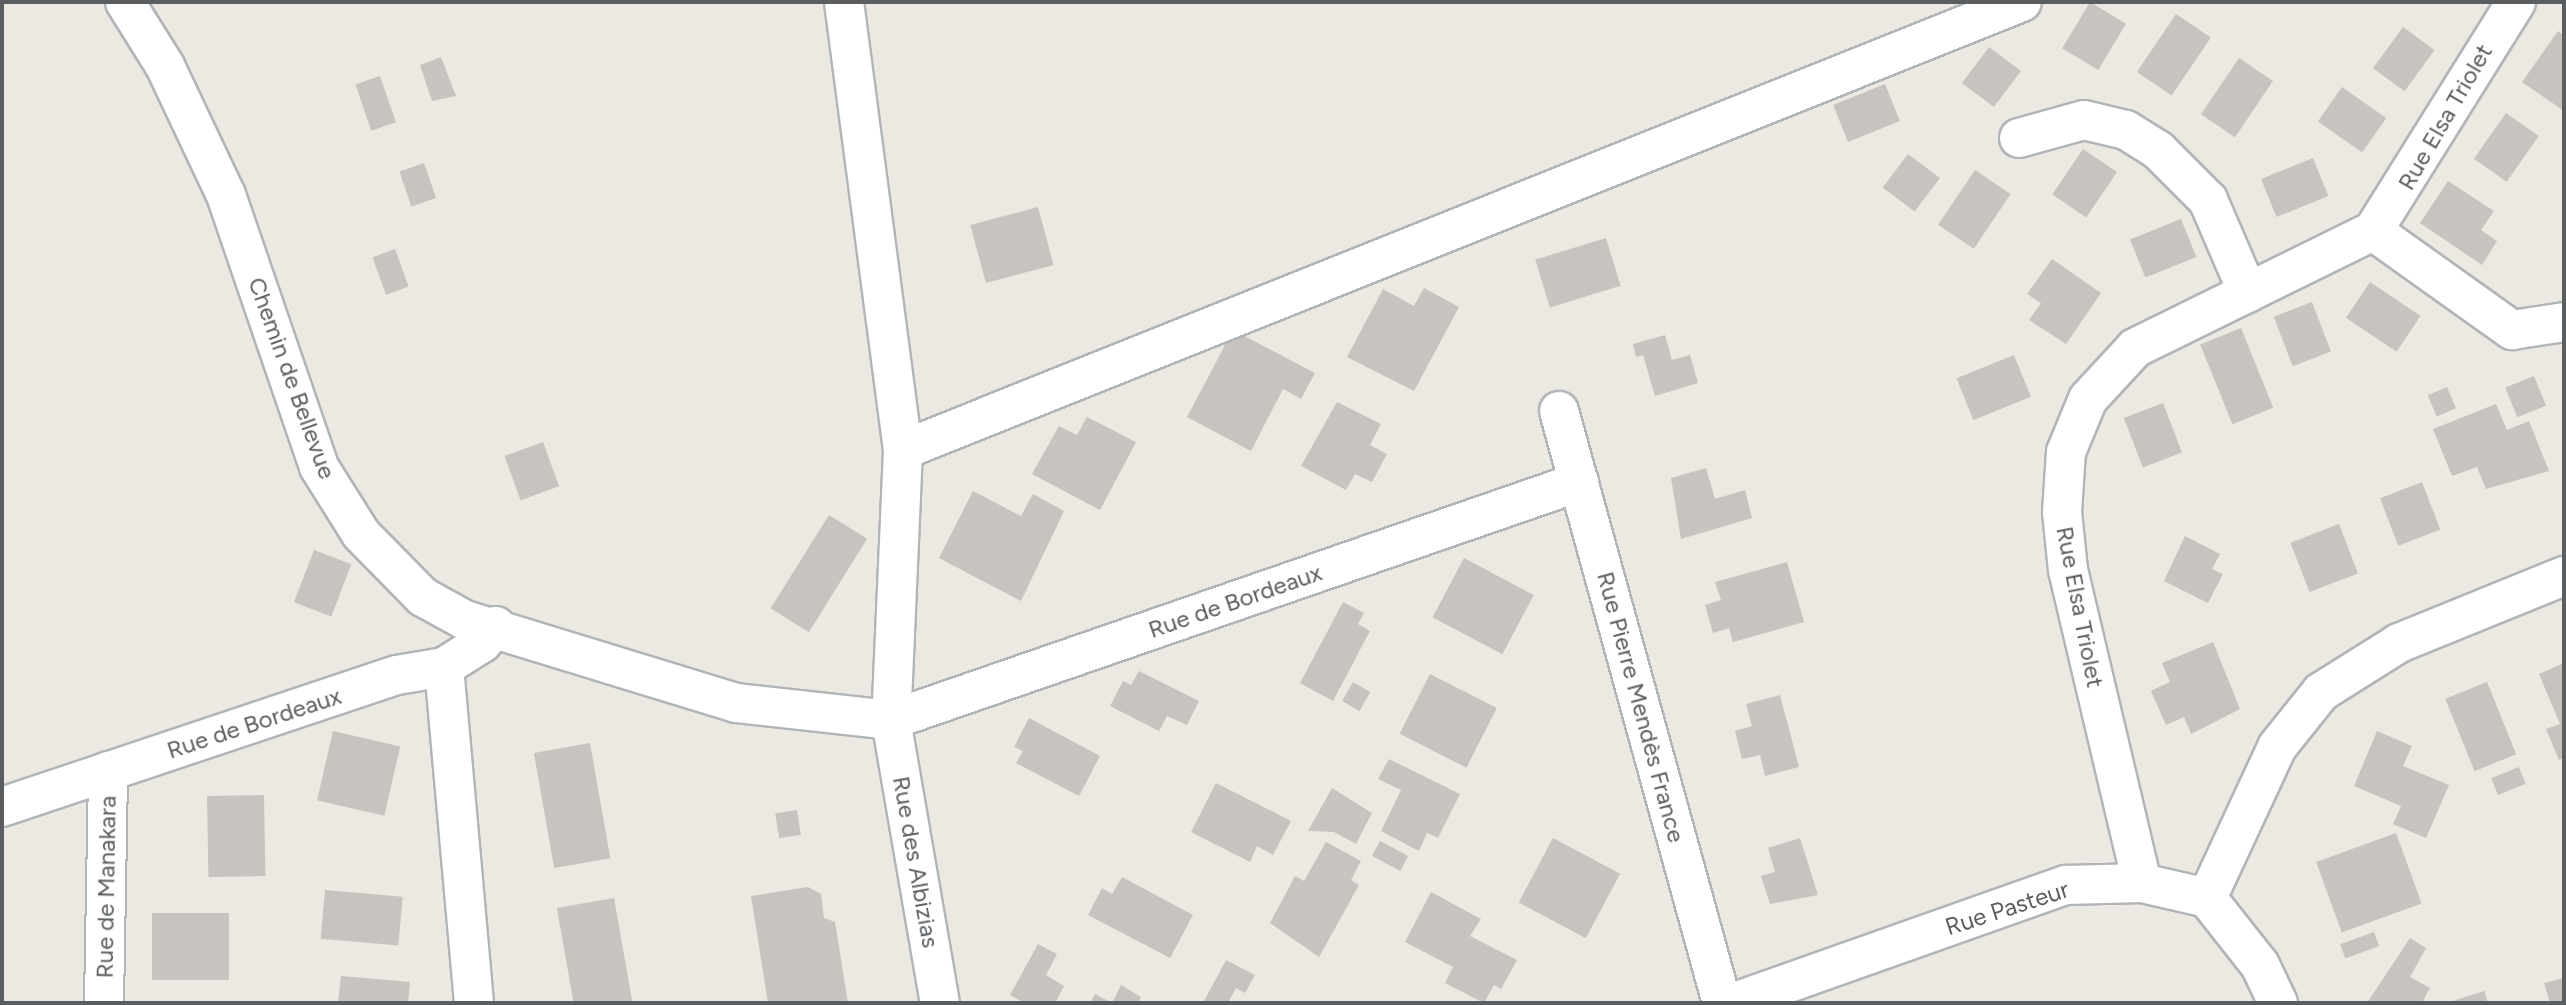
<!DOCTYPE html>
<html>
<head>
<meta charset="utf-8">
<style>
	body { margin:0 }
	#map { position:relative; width:2566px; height:1005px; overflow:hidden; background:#ece8e2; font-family:Figtree,sans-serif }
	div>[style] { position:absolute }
	.building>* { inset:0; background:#c7c3bf; transform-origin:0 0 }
	.roads { filter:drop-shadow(2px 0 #b2b5b8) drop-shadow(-2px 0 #b2b5b8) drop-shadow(0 2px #b2b5b8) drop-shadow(0 -2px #b2b5b8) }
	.minor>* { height:38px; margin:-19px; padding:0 19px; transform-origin:19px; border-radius:19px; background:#fff }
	span { translate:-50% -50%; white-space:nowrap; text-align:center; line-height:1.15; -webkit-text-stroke:7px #fff; paint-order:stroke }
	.street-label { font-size:24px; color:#5a5e61 }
	.frame { position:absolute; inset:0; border:4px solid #5a5e61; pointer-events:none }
</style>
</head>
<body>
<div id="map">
	<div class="building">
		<div style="left:2090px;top:2px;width:42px;height:54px;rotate:31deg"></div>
		<div style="left:2176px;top:14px;width:42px;height:70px;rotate:34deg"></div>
		<div style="left:2403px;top:27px;width:39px;height:51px;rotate:36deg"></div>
		<div style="clip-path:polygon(2558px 31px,2564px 36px,2564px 111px,2522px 82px)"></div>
		<div style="left:1989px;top:47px;width:40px;height:45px;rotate:37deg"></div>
		<div style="clip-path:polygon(441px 57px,456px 96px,432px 101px,420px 65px)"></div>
		<div style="left:2239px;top:58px;width:41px;height:68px;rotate:34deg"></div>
		<div style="left:380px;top:76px;width:49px;height:26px;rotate:71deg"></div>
		<div style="left:1885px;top:84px;width:40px;height:56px;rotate:68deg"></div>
		<div style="left:2342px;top:87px;width:54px;height:42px;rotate:35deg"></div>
		<div style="left:2506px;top:113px;width:40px;height:56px;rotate:35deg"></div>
		<div style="left:2083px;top:149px;width:41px;height:55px;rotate:34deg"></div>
		<div style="left:1908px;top:154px;width:40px;height:42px;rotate:37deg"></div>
		<div style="left:2313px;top:158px;width:41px;height:56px;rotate:68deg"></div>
		<div style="left:424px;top:163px;width:37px;height:26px;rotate:71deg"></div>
		<div style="left:1975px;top:170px;width:43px;height:66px;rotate:34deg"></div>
		<div style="clip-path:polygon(2448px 181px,2494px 211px,2481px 230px,2497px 241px,2482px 265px,2420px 223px)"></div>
		<div style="left:1038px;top:207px;width:60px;height:70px;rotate:75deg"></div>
		<div style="left:2181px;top:219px;width:41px;height:55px;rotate:68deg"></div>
		<div style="left:1606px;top:238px;width:50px;height:74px;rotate:73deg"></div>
		<div style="left:395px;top:249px;width:40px;height:24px;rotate:70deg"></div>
		<div style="clip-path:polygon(2052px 259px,2101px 293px,2066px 344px,2029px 320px,2041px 303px,2027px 294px)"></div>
		<div style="left:2370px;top:282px;width:61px;height:43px;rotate:34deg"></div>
		<div style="clip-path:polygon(1424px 288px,1459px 307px,1414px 391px,1347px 357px,1383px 289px,1414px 306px)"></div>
		<div style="left:2312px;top:302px;width:53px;height:41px;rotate:69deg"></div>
		<div style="left:2241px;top:328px;width:86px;height:44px;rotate:68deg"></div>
		<div style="clip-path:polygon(1233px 330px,1315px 373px,1301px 399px,1283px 389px,1251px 451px,1187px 417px)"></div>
		<div style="clip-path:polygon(1665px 335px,1672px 360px,1690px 355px,1698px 383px,1655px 396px,1643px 355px,1636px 357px,1633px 344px)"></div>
		<div style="left:2014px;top:355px;width:45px;height:62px;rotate:68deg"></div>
		<div style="left:2534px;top:376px;width:32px;height:31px;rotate:68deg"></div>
		<div style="left:2447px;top:387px;width:23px;height:21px;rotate:67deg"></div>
		<div style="clip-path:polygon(1337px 402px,1381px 424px,1370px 445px,1387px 454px,1372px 482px,1355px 474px,1346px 490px,1301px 466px)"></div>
		<div style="left:2163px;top:403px;width:53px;height:42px;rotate:69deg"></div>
		<div style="clip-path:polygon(2496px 404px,2507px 430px,2529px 421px,2549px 471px,2486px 489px,2477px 467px,2452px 476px,2433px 429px)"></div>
		<div style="clip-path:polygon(1087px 417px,1136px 442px,1100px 510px,1032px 474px,1059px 426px,1077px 435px)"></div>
		<div style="left:543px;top:442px;width:47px;height:41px;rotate:70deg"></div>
		<div style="clip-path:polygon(1706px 468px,1715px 499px,1745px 490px,1752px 518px,1681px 539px,1671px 478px)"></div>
		<div style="left:2422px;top:482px;width:51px;height:45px;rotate:69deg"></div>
		<div style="clip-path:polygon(973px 491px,1021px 516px,1033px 494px,1064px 511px,1021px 601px,939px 558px)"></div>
		<div style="left:829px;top:515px;width:45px;height:110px;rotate:32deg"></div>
		<div style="left:2339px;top:524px;width:53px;height:52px;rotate:69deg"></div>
		<div style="clip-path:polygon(2185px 536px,2220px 554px,2212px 569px,2223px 574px,2208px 603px,2164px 581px)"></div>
		<div style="left:314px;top:550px;width:40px;height:56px;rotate:21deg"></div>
		<div style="left:1464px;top:558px;width:79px;height:67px;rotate:28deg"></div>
		<div style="clip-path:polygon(1787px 562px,1804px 622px,1733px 642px,1729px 628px,1713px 633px,1705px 605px,1721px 600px,1715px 582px)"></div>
		<div style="clip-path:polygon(1343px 602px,1364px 613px,1358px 624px,1370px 631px,1333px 701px,1300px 683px)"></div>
		<div style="clip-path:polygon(2213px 642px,2240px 709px,2191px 734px,2184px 717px,2166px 725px,2151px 691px,2170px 682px,2162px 663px)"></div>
		<div style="clip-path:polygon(2564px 663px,2564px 758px,2559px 760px,2546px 729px,2560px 724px,2539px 674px)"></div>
		<div style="clip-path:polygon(1139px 671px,1199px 701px,1187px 725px,1167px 716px,1159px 731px,1110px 706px,1123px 681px,1131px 685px)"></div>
		<div style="left:1430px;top:674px;width:75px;height:67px;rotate:27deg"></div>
		<div style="left:1353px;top:682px;width:20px;height:22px;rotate:30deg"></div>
		<div style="left:2487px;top:682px;width:78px;height:45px;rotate:68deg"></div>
		<div style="clip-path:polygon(1780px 695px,1799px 767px,1765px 776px,1760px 755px,1742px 759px,1735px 731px,1752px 726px,1746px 704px)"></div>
		<div style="clip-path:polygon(1029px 718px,1100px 756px,1079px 796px,1016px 763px,1023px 751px,1014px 747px)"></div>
		<div style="left:333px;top:731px;width:69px;height:71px;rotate:13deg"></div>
		<div style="clip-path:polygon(2377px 731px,2412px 746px,2403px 766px,2449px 785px,2426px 838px,2393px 824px,2401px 806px,2354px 786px)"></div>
		<div style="left:590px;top:743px;width:117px;height:57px;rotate:80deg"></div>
		<div style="clip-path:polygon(1389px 759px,1460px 794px,1438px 838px,1427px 833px,1419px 851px,1381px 831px,1401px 790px,1378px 779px)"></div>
		<div style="left:2519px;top:767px;width:18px;height:30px;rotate:68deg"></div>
		<div style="clip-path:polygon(1216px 783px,1291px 821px,1273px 855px,1257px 846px,1250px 862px,1191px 832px)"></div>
		<div style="clip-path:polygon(1332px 788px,1372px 813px,1356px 844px,1334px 832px,1308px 831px)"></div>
		<div style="left:264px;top:795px;width:81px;height:57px;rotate:89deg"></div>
		<div style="left:797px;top:810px;width:25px;height:22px;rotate:81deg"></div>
		<div style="left:2396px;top:833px;width:75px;height:85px;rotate:70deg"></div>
		<div style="left:1553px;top:838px;width:76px;height:73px;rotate:28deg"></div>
		<div style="clip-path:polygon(1800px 838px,1818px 895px,1770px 904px,1761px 876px,1775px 872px,1768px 848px)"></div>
		<div style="left:1380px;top:841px;width:32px;height:17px;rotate:28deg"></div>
		<div style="clip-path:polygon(1326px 842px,1361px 861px,1351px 880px,1359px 885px,1319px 957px,1270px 923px,1295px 876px,1304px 881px)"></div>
		<div style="clip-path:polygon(1122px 877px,1193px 915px,1170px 958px,1088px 915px,1102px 888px,1112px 894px)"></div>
		<div style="clip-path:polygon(808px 887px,821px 894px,824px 918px,835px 922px,848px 1003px,768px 1003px,751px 896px)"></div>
		<div style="left:325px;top:890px;width:78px;height:49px;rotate:5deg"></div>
		<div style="clip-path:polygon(1431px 892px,1481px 919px,1470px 936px,1517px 960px,1501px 989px,1494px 985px,1484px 1003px,1445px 983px,1453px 967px,1405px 942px)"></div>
		<div style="left:614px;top:898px;width:107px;height:58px;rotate:80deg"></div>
		<div style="left:152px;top:913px;width:77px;height:67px"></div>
		<div style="left:2374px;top:932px;width:15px;height:36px;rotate:70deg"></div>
		<div style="clip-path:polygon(2410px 938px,2426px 948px,2410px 977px,2430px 988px,2422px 1003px,2367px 1003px)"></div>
		<div style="clip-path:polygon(1038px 944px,1057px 954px,1046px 975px,1064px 986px,1055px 1003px,1025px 1003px,1010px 995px)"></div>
		<div style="clip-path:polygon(1226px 960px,1255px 975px,1245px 993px,1236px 988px,1228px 1003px,1203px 1003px)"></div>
		<div style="clip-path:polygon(341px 976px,410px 982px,408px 1003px,338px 1003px)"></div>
		<div style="clip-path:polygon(2564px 978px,2564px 1003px,2550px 1003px,2544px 983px)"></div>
		<div style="clip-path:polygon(1121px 985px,1141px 997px,1138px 1003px,1090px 1003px,1095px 994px,1112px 1003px)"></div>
		<div style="clip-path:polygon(2484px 991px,2488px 1003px,2447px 1003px)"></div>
	</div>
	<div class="roads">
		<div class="minor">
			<div style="left:125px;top:2px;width:75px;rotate:58deg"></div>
			<div style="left:165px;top:66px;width:143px;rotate:64.7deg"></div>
			<div style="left:226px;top:195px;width:287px;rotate:71.1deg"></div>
			<div style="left:319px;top:467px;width:79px;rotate:57.9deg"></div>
			<div style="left:361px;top:534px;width:88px;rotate:45.5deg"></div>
			<div style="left:423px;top:597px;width:48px;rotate:28.7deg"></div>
			<div style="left:465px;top:620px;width:283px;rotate:17deg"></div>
			<div style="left:736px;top:703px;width:156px;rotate:6.3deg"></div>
			<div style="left:891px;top:720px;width:728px;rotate:-19.08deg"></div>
			<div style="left:844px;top:2px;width:452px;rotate:82.5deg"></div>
			<div style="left:903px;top:450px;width:270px;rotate:92.5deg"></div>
			<div style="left:891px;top:720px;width:287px;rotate:80.2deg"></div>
			<div style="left:2019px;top:138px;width:67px;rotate:-15.5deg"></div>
			<div style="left:2084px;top:120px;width:43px;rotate:13.4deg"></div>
			<div style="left:2126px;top:130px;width:38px;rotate:32deg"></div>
			<div style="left:2158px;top:150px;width:71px;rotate:45deg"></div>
			<div style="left:2208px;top:200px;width:101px;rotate:66.7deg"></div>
			<div style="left:2373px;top:231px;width:171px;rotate:35.5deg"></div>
			<div style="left:2512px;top:330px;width:53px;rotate:-8.7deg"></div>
			<div style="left:1559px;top:411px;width:614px;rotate:74.61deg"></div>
			<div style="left:903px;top:450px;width:1205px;rotate:-21.82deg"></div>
			<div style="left:444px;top:667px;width:337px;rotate:84.9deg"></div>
			<div style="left:2px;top:807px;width:416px;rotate:-18.5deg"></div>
			<div style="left:397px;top:675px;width:48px;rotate:-9.7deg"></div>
			<div style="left:444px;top:667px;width:45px;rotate:-32.3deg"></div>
			<div style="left:482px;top:643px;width:22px;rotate:-51deg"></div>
			<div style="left:2142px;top:883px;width:322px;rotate:-103.3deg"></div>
			<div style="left:2068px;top:570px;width:58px;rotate:-95.9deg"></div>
			<div style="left:2062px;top:512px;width:60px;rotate:-86.2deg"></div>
			<div style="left:2066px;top:452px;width:57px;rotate:-67.5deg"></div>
			<div style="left:2088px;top:399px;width:69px;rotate:-47.3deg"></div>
			<div style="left:2135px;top:348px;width:265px;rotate:-26.2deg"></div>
			<div style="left:2373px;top:231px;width:270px;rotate:-58deg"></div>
			<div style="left:2207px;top:898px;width:166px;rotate:-65.1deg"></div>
			<div style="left:2277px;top:747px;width:70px;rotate:-51.3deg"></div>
			<div style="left:2321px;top:692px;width:92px;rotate:-32.1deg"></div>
			<div style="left:2399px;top:643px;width:178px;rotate:-22.1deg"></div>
			<div style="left:104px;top:1003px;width:232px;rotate:-89deg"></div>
			<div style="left:1732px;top:1003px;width:354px;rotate:-19.5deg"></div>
			<div style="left:2066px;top:885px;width:76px;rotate:-1.5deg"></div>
			<div style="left:2142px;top:883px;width:67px;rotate:13deg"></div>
			<div style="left:2207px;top:898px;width:85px;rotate:51.7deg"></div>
			<div style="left:2260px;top:965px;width:42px;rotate:64.7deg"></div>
		</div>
	</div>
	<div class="street-label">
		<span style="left:2445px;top:117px;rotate:-60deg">Rue Elsa Triolet</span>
		<span style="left:292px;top:378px;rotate:70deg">Chemin de Bellevue</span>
		<span style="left:1235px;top:601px;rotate:-19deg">Rue de Bordeaux</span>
		<span style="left:2080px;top:607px;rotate:79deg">Rue Elsa Triolet</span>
		<span style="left:1641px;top:707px;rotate:75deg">Rue Pierre Mendès France</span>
		<span style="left:254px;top:723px;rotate:-18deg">Rue de Bordeaux</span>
		<span style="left:916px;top:862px;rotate:80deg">Rue des Albizias</span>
		<span style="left:106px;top:887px;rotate:-89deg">Rue de Manakara</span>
		<span style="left:2007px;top:908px;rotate:-18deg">Rue Pasteur</span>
	</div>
	<div class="frame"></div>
</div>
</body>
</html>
